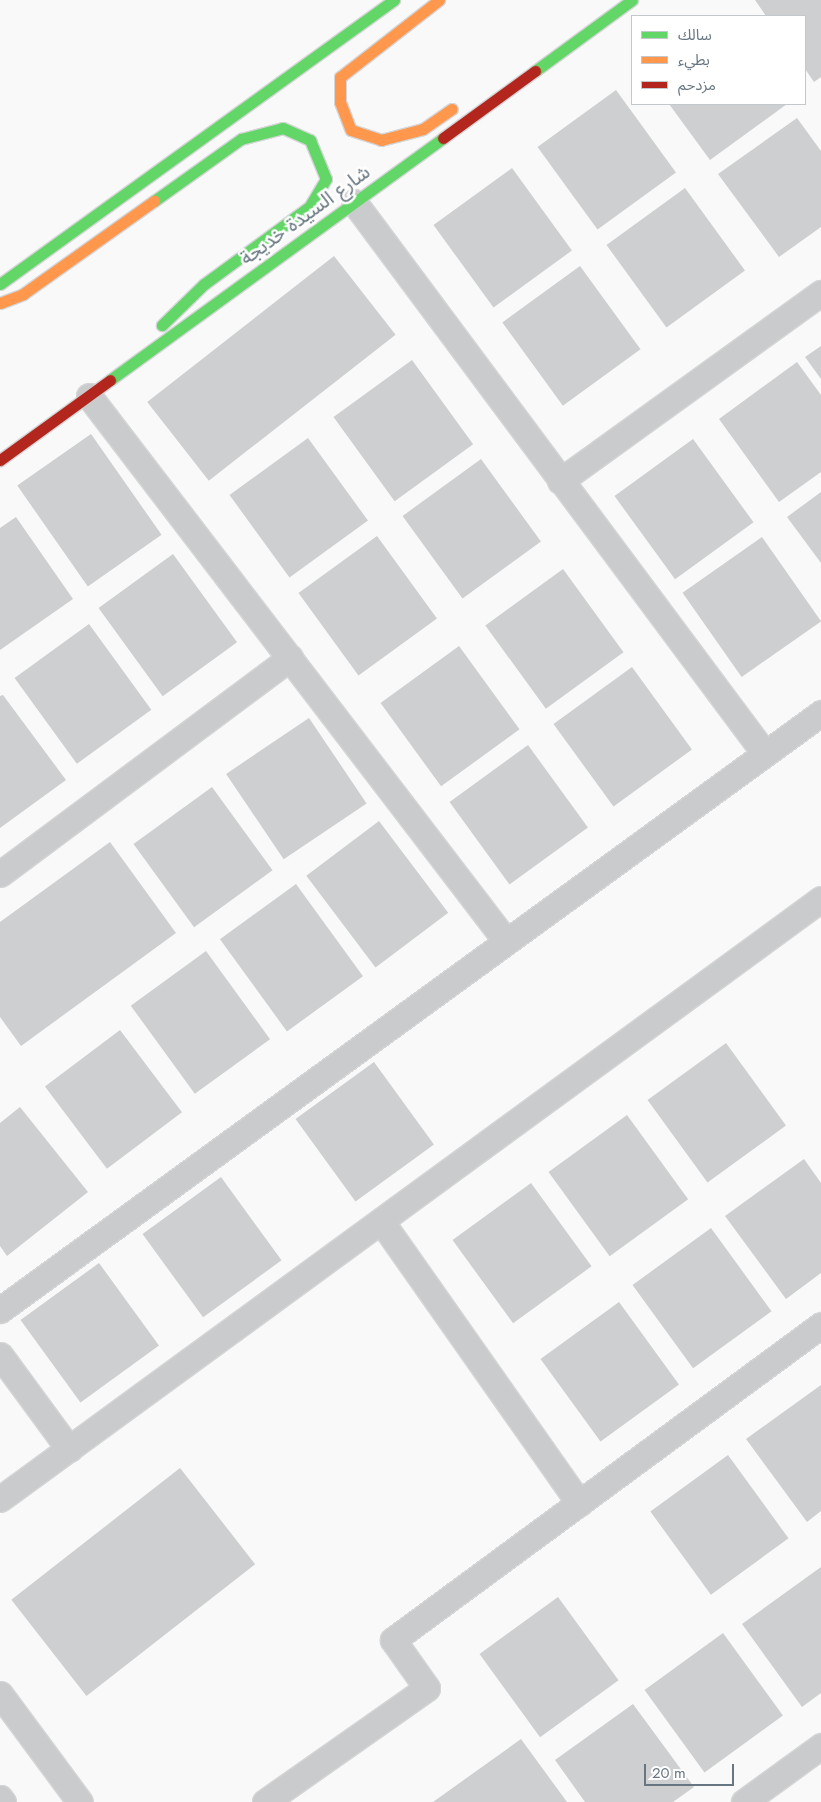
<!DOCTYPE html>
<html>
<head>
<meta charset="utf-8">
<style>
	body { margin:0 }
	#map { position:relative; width:821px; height:1802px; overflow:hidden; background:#f9f9f9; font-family:Jost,"Noto Sans Arabic",sans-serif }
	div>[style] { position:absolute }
	.building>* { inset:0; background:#cdcfd0; transform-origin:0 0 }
	.roads { filter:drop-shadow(1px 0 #d4d5d6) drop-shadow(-1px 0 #d4d5d6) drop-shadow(0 1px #d4d5d6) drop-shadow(0 -1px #d4d5d6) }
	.street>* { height:25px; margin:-12.5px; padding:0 12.5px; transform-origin:12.5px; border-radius:12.5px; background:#cacbcc }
	.fast>* { height:11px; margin:-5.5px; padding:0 5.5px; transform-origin:5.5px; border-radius:5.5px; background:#63d668 }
	.slow>* { height:11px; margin:-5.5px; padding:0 5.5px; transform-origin:5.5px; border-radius:5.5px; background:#ff974d }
	.jam>* { height:11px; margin:-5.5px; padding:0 5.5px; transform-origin:5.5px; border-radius:5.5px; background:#b3261e }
	span { translate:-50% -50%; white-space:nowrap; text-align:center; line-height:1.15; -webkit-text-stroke:5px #fff; paint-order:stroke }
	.street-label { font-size:20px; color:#677680 }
	.legend { position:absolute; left:631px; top:15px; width:175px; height:90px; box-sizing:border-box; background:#fff; border:1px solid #c2c8cc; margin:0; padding:6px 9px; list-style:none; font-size:15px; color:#677680 }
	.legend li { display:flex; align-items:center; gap:10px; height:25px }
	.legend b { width:25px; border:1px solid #c2c8cc }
	.scale { position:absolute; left:644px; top:1764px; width:90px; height:22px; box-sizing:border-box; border:2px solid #677680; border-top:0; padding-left:6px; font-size:15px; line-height:18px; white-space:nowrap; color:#677680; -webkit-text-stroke:4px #fff; paint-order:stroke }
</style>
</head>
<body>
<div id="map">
	<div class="building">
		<div style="clip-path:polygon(755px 0,821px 0,821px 77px,814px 82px,805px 69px,805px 16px,766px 16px)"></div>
		<div style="left:616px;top:90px;width:102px;height:97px;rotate:54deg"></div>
		<div style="clip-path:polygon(669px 104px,787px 104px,710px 160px)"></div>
		<div style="clip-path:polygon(797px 118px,821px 151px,821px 227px,779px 257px,718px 174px)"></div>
		<div style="left:512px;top:168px;width:102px;height:97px;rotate:54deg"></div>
		<div style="left:685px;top:188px;width:102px;height:97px;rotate:54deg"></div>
		<div style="left:334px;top:256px;width:100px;height:237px;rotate:52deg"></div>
		<div style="left:580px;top:266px;width:103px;height:96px;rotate:54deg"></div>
		<div style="clip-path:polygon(821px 346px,821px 379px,805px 357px)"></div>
		<div style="left:412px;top:360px;width:104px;height:97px;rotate:54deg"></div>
		<div style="clip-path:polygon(797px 362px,821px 395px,821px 472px,779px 502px,719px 419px)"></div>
		<div style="left:91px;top:434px;width:123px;height:90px;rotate:55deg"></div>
		<div style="left:308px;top:438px;width:102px;height:97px;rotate:54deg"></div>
		<div style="left:693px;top:439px;width:103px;height:97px;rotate:54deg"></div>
		<div style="left:481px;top:459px;width:102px;height:97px;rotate:54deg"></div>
		<div style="clip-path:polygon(821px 492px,821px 563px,787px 517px)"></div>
		<div style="clip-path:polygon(16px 517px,73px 599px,0 650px,0 528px)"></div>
		<div style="left:377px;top:536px;width:102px;height:97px;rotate:54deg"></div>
		<div style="left:762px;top:537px;width:103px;height:97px;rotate:55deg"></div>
		<div style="left:173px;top:554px;width:109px;height:92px;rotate:54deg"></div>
		<div style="left:563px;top:569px;width:103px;height:96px;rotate:54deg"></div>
		<div style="left:89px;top:624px;width:106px;height:92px;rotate:54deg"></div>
		<div style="left:459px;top:646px;width:103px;height:97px;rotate:54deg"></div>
		<div style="left:632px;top:667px;width:102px;height:97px;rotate:54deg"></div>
		<div style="clip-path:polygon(3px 695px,66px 780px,0 828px,0 696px)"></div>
		<div style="left:309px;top:718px;width:103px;height:100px;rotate:56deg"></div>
		<div style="left:528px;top:745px;width:102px;height:97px;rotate:54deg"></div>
		<div style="left:212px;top:787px;width:103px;height:97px;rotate:54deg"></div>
		<div style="left:379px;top:821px;width:115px;height:91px;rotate:53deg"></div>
		<div style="clip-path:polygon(110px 842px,176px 933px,21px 1046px,0 1017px,0 922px)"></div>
		<div style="left:296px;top:884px;width:114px;height:94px;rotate:54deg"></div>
		<div style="left:206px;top:951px;width:109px;height:93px;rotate:54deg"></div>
		<div style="left:120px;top:1030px;width:103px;height:94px;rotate:53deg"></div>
		<div style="left:726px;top:1043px;width:102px;height:97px;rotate:54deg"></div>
		<div style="left:374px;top:1062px;width:102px;height:97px;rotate:54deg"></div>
		<div style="clip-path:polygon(20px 1107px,88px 1192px,7px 1256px,0 1246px,0 1123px)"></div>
		<div style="left:627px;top:1115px;width:104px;height:97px;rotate:54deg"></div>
		<div style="clip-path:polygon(804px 1159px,821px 1183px,821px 1273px,786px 1299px,725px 1216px)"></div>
		<div style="left:221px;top:1177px;width:103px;height:97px;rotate:54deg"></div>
		<div style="left:531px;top:1183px;width:103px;height:97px;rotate:54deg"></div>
		<div style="left:711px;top:1228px;width:103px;height:97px;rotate:54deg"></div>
		<div style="left:99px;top:1263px;width:102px;height:97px;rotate:54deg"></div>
		<div style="left:619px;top:1302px;width:102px;height:97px;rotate:54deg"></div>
		<div style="clip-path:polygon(821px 1385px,821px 1511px,807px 1522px,746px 1439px)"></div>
		<div style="left:728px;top:1455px;width:103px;height:96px;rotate:54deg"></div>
		<div style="left:180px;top:1468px;width:122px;height:214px;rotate:52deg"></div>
		<div style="clip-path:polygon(821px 1567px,821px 1693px,802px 1707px,742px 1624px)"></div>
		<div style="left:558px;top:1597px;width:103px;height:97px;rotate:54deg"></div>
		<div style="left:723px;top:1633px;width:102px;height:97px;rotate:54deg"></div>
		<div style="clip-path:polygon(633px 1704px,694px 1787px,673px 1802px,585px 1802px,555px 1760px)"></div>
		<div style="clip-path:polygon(521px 1739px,567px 1802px,433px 1802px)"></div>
	</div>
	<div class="roads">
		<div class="street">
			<div style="left:354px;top:202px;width:688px;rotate:53.33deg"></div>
			<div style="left:89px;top:396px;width:686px;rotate:52.58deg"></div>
			<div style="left:560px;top:481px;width:322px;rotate:-35.8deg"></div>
			<div style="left:0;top:874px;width:362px;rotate:-36.7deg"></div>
			<div style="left:381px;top:1221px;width:345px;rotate:54.9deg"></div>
			<div style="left:0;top:1310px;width:1015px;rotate:-36.02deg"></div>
			<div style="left:0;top:1355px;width:117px;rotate:53.7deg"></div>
			<div style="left:0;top:1499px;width:1017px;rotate:-36.16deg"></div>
			<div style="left:0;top:1694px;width:134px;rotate:53.5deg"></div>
			<div style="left:0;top:1798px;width:5px;rotate:53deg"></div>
			<div style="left:265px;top:1802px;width:198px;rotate:-35.1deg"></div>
			<div style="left:427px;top:1688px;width:59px;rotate:-125.3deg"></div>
			<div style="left:393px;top:1640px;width:531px;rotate:-36.35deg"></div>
			<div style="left:744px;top:1802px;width:95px;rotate:-36deg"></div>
		</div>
		<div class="fast">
			<div style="left:535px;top:71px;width:120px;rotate:-36.2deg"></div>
			<div style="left:154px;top:201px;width:107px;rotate:-35.5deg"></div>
			<div style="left:241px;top:139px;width:43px;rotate:-14.7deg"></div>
			<div style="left:283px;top:128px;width:30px;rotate:24deg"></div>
			<div style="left:310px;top:140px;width:42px;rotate:67.7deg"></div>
			<div style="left:326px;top:179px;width:33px;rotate:121deg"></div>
			<div style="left:309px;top:207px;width:130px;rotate:143.7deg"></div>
			<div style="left:204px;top:284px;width:59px;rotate:135.7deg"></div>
			<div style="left:0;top:284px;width:486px;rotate:-35.8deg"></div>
			<div style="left:110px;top:380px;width:412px;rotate:-36deg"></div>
		</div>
		<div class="slow">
			<div style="left:439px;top:0;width:125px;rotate:142.1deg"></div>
			<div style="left:340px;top:77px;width:25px;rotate:90deg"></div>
			<div style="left:340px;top:102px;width:30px;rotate:69deg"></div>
			<div style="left:351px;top:130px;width:32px;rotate:18deg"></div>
			<div style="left:381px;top:140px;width:43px;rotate:-14.7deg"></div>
			<div style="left:423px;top:129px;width:35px;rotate:-35deg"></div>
			<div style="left:0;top:303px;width:25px;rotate:-21deg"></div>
			<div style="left:23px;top:294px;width:161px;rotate:-35.4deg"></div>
		</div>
		<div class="jam">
			<div style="left:443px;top:138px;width:114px;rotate:-36.1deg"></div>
			<div style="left:0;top:460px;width:136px;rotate:-36deg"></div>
		</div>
	</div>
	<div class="street-label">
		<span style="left:305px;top:215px;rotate:-36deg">شارع السيدة خديجة</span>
	</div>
	<ul class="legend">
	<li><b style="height:6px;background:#63d668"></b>سالك</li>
	<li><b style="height:6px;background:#ff974d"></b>بطيء</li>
	<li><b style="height:6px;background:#b3261e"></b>مزدحم</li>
	</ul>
	<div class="scale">20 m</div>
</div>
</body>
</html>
